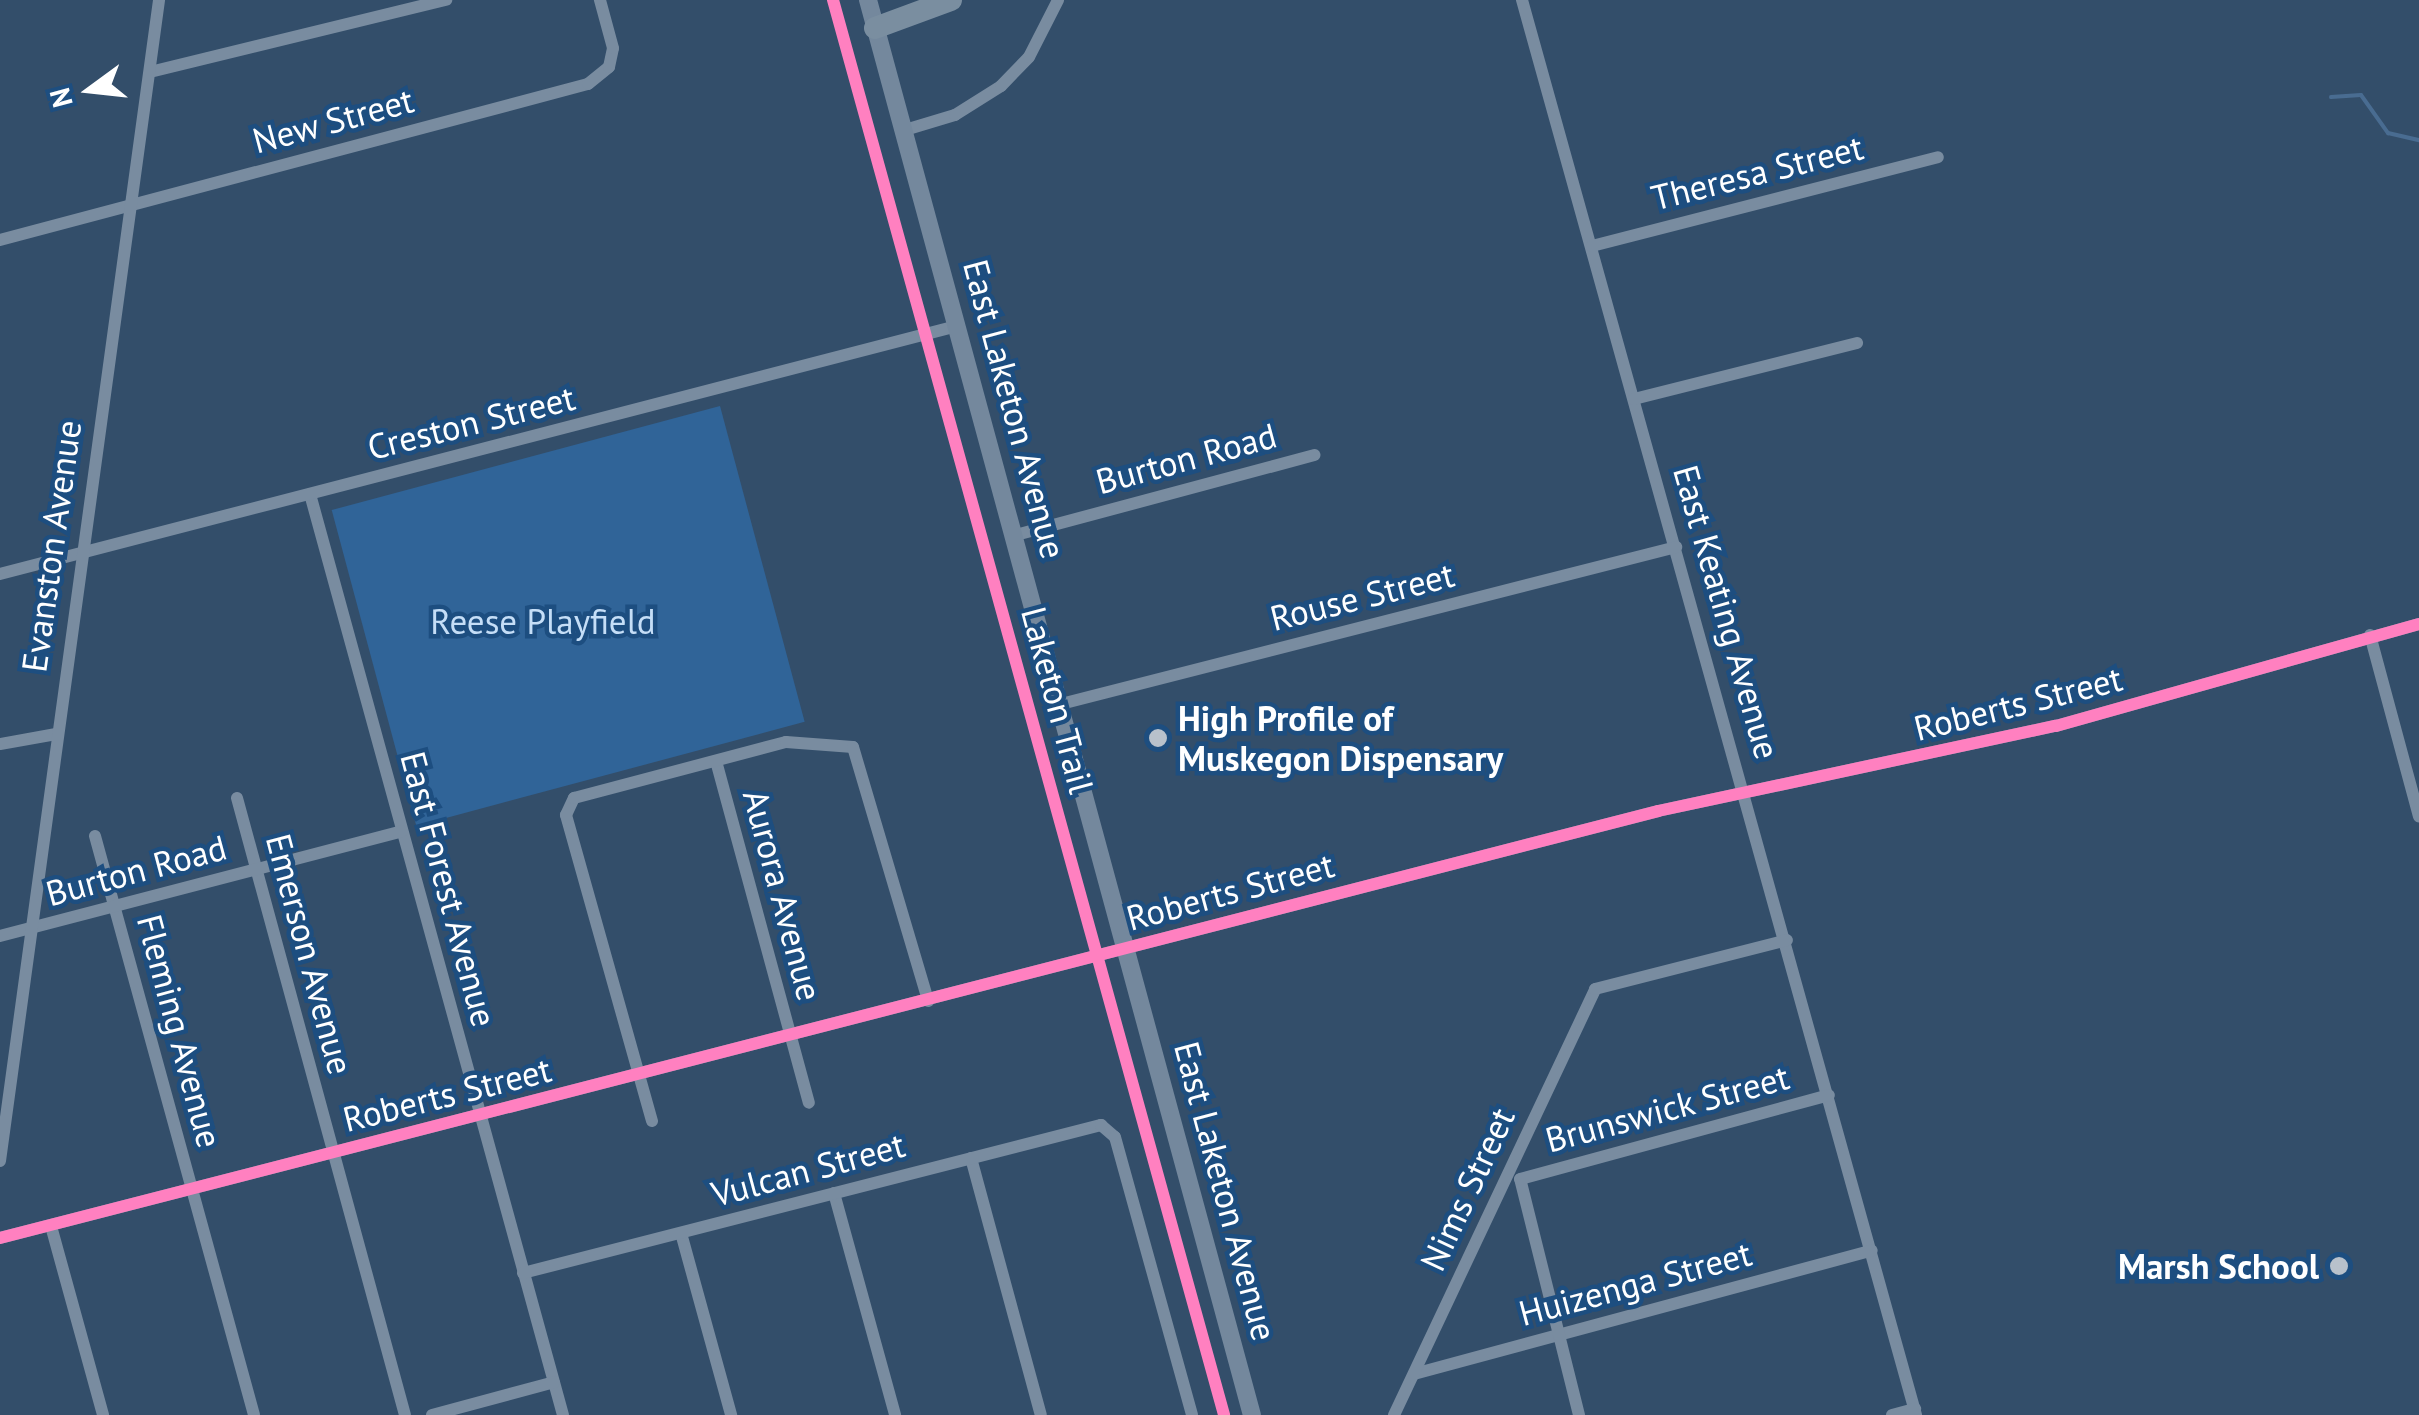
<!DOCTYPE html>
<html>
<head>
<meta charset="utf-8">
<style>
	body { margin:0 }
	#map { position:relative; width:2419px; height:1415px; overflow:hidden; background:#334e6a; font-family:"PT Sans",sans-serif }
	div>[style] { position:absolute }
	.green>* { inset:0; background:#306498; transform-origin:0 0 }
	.stream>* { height:4px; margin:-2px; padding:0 2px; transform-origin:2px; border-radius:2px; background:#496c91 }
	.minor>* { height:12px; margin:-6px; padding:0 6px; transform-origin:6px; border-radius:6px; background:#798ca0 }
	.secondary>* { height:18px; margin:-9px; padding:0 9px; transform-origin:9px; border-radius:9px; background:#74889d }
	.motorway>* { height:22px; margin:-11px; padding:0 11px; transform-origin:11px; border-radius:11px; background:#7a8ea0 }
	.cycleway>* { height:12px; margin:-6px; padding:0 6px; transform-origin:6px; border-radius:6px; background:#ff80c0 }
	.dots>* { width:28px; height:28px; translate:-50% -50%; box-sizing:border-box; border:5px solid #1d4e80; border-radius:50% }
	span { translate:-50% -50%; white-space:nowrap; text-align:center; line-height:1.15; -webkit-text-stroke:9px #1d4e80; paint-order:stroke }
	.street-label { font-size:35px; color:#fff }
	.park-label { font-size:35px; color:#c5def7 }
	.poi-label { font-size:35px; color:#fff; font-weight:700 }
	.left { translate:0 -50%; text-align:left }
	.right { translate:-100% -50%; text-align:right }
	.north { position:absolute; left:40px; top:40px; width:100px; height:100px; -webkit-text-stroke:8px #1d4e80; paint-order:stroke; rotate:255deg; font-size:28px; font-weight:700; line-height:40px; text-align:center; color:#fff }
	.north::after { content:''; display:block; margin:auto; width:35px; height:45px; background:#fff; clip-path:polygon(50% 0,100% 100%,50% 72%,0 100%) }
</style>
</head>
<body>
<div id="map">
	<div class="green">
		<div style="left:720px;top:406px;width:327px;height:402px;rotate:75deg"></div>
	</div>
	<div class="stream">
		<div style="left:2331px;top:97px;width:30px;rotate:-4deg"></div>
		<div style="left:2361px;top:95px;width:47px;rotate:54.6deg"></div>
		<div style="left:2388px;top:133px;width:32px;rotate:13deg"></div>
	</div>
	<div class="minor">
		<div style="left:1522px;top:0;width:1469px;rotate:74.44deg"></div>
		<div style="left:150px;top:72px;width:305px;rotate:-13.7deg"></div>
		<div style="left:905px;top:130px;width:52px;rotate:-16.7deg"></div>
		<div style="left:955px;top:115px;width:54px;rotate:-32.2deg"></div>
		<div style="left:1001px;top:86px;width:40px;rotate:-46deg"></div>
		<div style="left:1029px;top:57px;width:64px;rotate:-63deg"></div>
		<div style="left:0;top:240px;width:608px;rotate:-14.86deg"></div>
		<div style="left:588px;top:84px;width:27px;rotate:-39deg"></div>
		<div style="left:609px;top:67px;width:19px;rotate:-78deg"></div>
		<div style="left:613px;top:48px;width:50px;rotate:-105.2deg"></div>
		<div style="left:1592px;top:246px;width:357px;rotate:-14.4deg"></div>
		<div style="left:1634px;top:399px;width:230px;rotate:-14.1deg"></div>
		<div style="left:310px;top:494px;width:955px;rotate:74.64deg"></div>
		<div style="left:1016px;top:535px;width:309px;rotate:-15deg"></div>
		<div style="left:0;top:574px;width:989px;rotate:-14.53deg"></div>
		<div style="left:2370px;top:635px;width:188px;rotate:74.9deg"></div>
		<div style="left:1061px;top:704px;width:635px;rotate:-14.32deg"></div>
		<div style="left:0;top:744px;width:57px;rotate:-10.1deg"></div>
		<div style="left:716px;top:761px;width:354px;rotate:74.8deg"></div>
		<div style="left:237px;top:798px;width:639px;rotate:74.77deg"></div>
		<div style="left:95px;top:836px;width:600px;rotate:74.64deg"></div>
		<div style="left:0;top:936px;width:415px;rotate:-14.6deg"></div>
		<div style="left:652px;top:1121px;width:318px;rotate:-105.7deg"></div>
		<div style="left:566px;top:815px;width:19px;rotate:-65deg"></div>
		<div style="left:574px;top:798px;width:219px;rotate:-14.8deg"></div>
		<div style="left:786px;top:742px;width:67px;rotate:4.3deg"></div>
		<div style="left:853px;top:747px;width:265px;rotate:73.5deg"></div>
		<div style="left:971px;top:1158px;width:266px;rotate:74.8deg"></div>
		<div style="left:0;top:1161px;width:1172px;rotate:-82.2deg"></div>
		<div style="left:834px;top:1193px;width:230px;rotate:74.6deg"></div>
		<div style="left:51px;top:1226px;width:196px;rotate:74.6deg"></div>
		<div style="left:681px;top:1233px;width:189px;rotate:74.6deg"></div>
		<div style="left:0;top:1238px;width:1712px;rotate:-14.44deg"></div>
		<div style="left:1658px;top:811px;width:407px;rotate:-12.1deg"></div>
		<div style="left:2056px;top:726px;width:377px;rotate:-15.7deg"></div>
		<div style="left:523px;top:1273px;width:597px;rotate:-14.36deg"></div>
		<div style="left:1101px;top:1125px;width:18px;rotate:41deg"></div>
		<div style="left:1115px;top:1137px;width:288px;rotate:74.5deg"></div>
		<div style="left:1414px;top:1374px;width:474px;rotate:-15.1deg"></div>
		<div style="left:432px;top:1415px;width:126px;rotate:-15.1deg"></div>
		<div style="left:1394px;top:1415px;width:471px;rotate:-64.7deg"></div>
		<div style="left:1595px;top:989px;width:198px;rotate:-14.3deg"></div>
		<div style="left:1579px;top:1415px;width:243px;rotate:-104deg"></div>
		<div style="left:1520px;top:1179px;width:320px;rotate:-15.2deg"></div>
		<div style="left:1892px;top:1415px;width:24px;rotate:-15deg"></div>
	</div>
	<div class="secondary">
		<div style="left:868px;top:0;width:1466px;rotate:74.82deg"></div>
	</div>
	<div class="motorway">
		<div style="left:875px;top:28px;width:81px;rotate:-20.2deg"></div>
	</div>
	<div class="cycleway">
		<div style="left:833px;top:0;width:1468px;rotate:74.55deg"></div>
		<div style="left:0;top:1238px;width:1712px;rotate:-14.44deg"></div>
		<div style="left:1658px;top:811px;width:407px;rotate:-12.1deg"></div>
		<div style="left:2056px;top:726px;width:377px;rotate:-15.7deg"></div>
	</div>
	<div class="dots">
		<div style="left:1158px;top:738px;background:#b8c1cb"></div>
		<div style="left:2339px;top:1266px;background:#b8c1cb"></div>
	</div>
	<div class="street-label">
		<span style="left:333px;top:120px;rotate:-15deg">New Street</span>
		<span style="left:1757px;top:172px;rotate:-14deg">Theresa Street</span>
		<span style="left:1015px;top:409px;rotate:75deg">East Laketon Avenue</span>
		<span style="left:471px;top:422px;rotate:-14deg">Creston Street</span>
		<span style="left:1186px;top:458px;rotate:-15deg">Burton Road</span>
		<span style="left:51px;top:546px;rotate:-82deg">Evanston Avenue</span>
		<span style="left:1362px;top:596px;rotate:-14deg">Rouse Street</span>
		<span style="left:1727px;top:612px;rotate:74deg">East Keating Avenue</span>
		<span style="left:1058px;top:700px;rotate:75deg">Laketon Trail</span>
		<span style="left:2018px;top:703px;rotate:-14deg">Roberts Street</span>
		<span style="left:136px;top:870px;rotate:-15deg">Burton Road</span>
		<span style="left:449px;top:889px;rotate:75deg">East Forest Avenue</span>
		<span style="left:1230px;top:891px;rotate:-15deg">Roberts Street</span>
		<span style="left:783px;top:895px;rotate:75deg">Aurora Avenue</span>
		<span style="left:310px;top:954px;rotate:75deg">Emerson Avenue</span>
		<span style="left:180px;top:1031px;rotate:75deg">Fleming Avenue</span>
		<span style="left:447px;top:1094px;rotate:-14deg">Roberts Street</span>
		<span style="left:1667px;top:1108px;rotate:-15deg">Brunswick Street</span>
		<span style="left:808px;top:1169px;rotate:-15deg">Vulcan Street</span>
		<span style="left:1467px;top:1189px;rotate:-65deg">Nims Street</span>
		<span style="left:1226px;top:1191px;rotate:75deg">East Laketon Avenue</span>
		<span style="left:1635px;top:1283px;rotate:-15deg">Huizenga Street</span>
	</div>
	<div class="park-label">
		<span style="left:543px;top:621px">Reese Playfield</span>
	</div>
	<div class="poi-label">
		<span class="left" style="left:1178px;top:738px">High Profile of<br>Muskegon Dispensary</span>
		<span class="right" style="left:2319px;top:1266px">Marsh School</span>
	</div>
	<div class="north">N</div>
</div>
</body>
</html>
